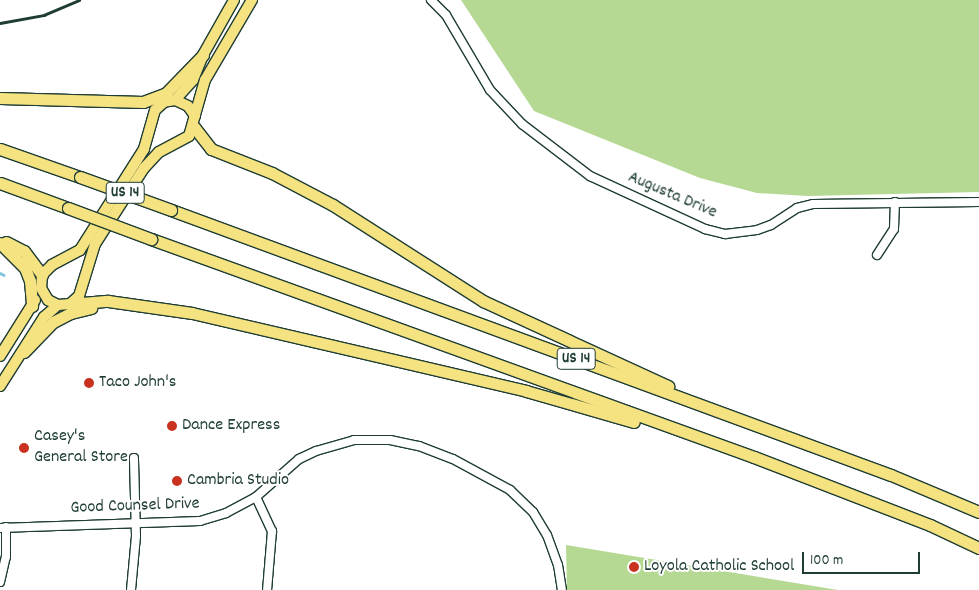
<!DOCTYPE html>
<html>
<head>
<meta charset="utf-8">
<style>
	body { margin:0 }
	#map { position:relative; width:979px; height:590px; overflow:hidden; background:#fff; font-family:Dekko,sans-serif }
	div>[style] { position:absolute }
	.green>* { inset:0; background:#b5d892 }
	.stream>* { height:2.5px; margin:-1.25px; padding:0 1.25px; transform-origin:1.25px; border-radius:1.25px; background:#7cc4dc }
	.roads { filter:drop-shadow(1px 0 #1f3d34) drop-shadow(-1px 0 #1f3d34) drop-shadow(0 1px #1f3d34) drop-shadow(0 -1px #1f3d34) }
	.minor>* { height:8px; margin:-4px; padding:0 4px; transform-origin:4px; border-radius:4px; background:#fff }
	.major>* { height:10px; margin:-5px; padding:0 5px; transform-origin:5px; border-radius:5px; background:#f5e382 }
	.highway>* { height:11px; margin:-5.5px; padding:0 5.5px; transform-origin:5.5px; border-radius:5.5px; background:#f5e382 }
	.rail>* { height:2.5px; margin:-1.25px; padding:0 1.25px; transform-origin:1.25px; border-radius:1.25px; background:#1f3d34 }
	.bridges { filter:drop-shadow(1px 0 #1f3d34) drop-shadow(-1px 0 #1f3d34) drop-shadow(0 1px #1f3d34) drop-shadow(0 -1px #1f3d34) }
	.highway-bridge>* { height:11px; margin:-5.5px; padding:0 5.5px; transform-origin:5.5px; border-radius:5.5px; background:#f5e382 }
	.dots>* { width:14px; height:14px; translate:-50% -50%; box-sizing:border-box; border:2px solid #fff; border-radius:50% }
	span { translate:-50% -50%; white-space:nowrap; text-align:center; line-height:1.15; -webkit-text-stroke:4px #fff; paint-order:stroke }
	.shield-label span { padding:1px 4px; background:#fff; border:1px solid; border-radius:4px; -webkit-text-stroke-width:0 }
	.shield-label { font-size:16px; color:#1f3d34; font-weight:700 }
	.street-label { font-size:18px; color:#1f3d34 }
	.poi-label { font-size:18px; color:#1f3d34 }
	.left { translate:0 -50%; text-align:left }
	.scale { position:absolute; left:802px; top:552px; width:118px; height:22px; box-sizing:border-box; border:2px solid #1f3d34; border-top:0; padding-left:6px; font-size:15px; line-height:18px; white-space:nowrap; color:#1f3d34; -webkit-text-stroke:4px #fff; paint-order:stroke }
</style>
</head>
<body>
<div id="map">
	<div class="green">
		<div style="clip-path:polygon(461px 0,979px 0,979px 192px,808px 196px,757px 193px,700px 178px,534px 111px)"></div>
		<div style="clip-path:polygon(566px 545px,838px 590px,567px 590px)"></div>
	</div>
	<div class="stream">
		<div style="left:0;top:273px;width:4px;rotate:27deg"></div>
	</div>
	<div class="roads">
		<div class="minor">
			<div style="left:431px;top:0;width:21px;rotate:45deg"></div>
			<div style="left:446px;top:15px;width:87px;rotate:59.6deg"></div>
			<div style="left:490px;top:90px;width:47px;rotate:46.7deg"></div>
			<div style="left:522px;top:124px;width:86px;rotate:37.4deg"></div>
			<div style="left:590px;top:176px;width:127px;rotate:24.7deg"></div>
			<div style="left:705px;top:229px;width:21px;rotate:14deg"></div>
			<div style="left:725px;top:234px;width:32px;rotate:-7deg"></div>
			<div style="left:757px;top:230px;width:15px;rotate:-20deg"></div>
			<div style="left:771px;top:225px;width:31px;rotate:-33deg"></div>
			<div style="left:797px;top:208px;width:16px;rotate:-14deg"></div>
			<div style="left:813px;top:204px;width:166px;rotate:-0.7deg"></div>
			<div style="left:877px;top:255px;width:31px;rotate:-57deg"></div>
			<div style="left:894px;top:229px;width:27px;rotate:-88deg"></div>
			<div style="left:256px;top:497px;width:38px;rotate:65deg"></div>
			<div style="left:272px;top:531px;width:59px;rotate:94.8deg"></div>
			<div style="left:0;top:528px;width:200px;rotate:-2deg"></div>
			<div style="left:200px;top:521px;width:27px;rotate:-17deg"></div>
			<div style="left:226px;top:513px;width:34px;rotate:-28deg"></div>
			<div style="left:256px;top:497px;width:57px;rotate:-41.5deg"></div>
			<div style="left:299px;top:459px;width:19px;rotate:-25deg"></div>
			<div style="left:316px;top:451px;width:40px;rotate:-16deg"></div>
			<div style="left:354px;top:440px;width:36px"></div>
			<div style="left:390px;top:440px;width:30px;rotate:12deg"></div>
			<div style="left:419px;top:446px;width:36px;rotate:21deg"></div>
			<div style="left:453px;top:459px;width:65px;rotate:28.5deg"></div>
			<div style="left:510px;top:490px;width:32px;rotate:44deg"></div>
			<div style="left:533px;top:512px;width:27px;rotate:59deg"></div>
			<div style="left:547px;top:535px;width:32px;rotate:70deg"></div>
			<div style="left:558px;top:565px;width:25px;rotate:81deg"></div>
			<div style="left:0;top:582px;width:26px;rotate:-77deg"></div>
			<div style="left:6px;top:557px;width:30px;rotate:-90deg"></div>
			<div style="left:131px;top:590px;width:54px;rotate:-84.7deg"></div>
			<div style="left:136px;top:536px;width:78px;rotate:-91.5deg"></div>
		</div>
		<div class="major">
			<div style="left:175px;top:100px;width:27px;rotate:-48deg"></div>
			<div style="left:193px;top:80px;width:27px;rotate:-68deg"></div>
			<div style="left:203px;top:55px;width:63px;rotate:-60.6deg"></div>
			<div style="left:195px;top:116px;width:12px;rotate:-125deg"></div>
			<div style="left:188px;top:106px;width:14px;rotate:-155deg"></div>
			<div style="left:175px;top:100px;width:11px;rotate:170deg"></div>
			<div style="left:164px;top:102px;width:12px;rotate:138deg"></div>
			<div style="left:155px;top:110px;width:41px;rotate:105.8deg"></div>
			<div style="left:144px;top:149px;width:120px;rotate:122.4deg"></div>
			<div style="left:80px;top:250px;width:32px;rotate:152deg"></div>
			<div style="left:52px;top:265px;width:14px;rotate:135deg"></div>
			<div style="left:42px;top:275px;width:13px;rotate:94deg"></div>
			<div style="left:41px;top:288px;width:14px;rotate:60deg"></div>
			<div style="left:48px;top:300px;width:11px;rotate:27deg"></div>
			<div style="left:58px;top:305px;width:12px;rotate:-5deg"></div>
			<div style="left:70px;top:304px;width:12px;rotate:-42deg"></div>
			<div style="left:79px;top:296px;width:54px;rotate:-72.9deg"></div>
			<div style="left:95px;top:244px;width:90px;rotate:-57.2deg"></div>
			<div style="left:144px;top:168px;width:22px;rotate:-47deg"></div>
			<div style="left:159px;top:152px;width:34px;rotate:-28deg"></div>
			<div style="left:189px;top:136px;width:58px;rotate:-74.1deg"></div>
			<div style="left:205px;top:80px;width:93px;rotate:-59.6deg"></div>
			<div style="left:0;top:356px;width:66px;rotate:-58deg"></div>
			<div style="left:0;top:386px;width:82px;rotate:-57.5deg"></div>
			<div style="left:44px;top:317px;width:18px;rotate:-41deg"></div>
		</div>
		<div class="highway">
			<div style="left:0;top:98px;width:143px;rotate:1.6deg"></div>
			<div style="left:143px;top:102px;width:25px;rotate:-21deg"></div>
			<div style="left:166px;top:93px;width:53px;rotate:-45.8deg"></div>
			<div style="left:194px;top:127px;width:28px;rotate:52deg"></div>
			<div style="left:211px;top:149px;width:66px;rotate:21.5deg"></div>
			<div style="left:272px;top:173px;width:69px;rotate:27.7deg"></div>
			<div style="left:333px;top:205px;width:178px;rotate:32.6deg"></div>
			<div style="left:483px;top:301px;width:204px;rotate:24.7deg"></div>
			<div style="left:0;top:149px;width:85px;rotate:19.3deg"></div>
			<div style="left:0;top:183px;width:72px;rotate:20.2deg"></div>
			<div style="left:171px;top:210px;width:767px;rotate:20.21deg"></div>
			<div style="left:891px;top:475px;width:95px;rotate:22.8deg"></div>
			<div style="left:151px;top:239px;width:641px;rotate:19.88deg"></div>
			<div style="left:754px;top:457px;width:189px;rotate:21.1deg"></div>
			<div style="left:930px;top:525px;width:54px;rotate:25.1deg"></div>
			<div style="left:6px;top:242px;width:20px;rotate:27deg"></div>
			<div style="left:24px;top:251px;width:30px;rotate:53deg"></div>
			<div style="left:0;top:243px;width:35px;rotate:45deg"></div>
			<div style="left:25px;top:268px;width:14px;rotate:69deg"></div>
			<div style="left:30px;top:281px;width:25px;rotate:85deg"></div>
			<div style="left:70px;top:304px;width:38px;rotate:-5deg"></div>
			<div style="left:108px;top:301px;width:85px;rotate:8.1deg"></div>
			<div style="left:192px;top:313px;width:343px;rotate:13.1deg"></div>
			<div style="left:526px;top:391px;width:112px;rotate:16deg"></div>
			<div style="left:24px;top:352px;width:42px;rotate:-46deg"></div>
			<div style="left:53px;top:322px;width:20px;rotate:-27deg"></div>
			<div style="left:71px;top:313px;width:21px;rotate:-14deg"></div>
		</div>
	</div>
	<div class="rail">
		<div style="left:0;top:23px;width:45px;rotate:-10.3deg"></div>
		<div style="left:44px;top:15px;width:38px;rotate:-23deg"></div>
	</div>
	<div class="bridges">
		<div class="highway-bridge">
			<div style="left:80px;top:177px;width:97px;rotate:19.9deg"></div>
			<div style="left:68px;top:208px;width:89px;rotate:20.5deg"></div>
		</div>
	</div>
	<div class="dots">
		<div style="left:89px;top:383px;background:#c8321e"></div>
		<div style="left:172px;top:426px;background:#c8321e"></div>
		<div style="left:24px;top:448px;background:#c8321e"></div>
		<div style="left:177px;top:481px;background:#c8321e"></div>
		<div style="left:634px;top:567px;background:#c8321e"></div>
	</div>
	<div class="shield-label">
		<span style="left:125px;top:193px">US 14</span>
		<span style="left:576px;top:359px">US 14</span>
	</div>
	<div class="street-label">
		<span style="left:672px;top:196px;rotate:23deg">Augusta Drive</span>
		<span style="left:135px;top:507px;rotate:-2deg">Good Counsel Drive</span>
	</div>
	<div class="poi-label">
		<span class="left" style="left:99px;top:383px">Taco John's</span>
		<span class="left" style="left:182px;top:426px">Dance Express</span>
		<span class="left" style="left:34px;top:448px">Casey's<br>General Store</span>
		<span class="left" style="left:187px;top:481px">Cambria Studio</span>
		<span class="left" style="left:644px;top:567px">Loyola Catholic School</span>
	</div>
	<div class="scale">100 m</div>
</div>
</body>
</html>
